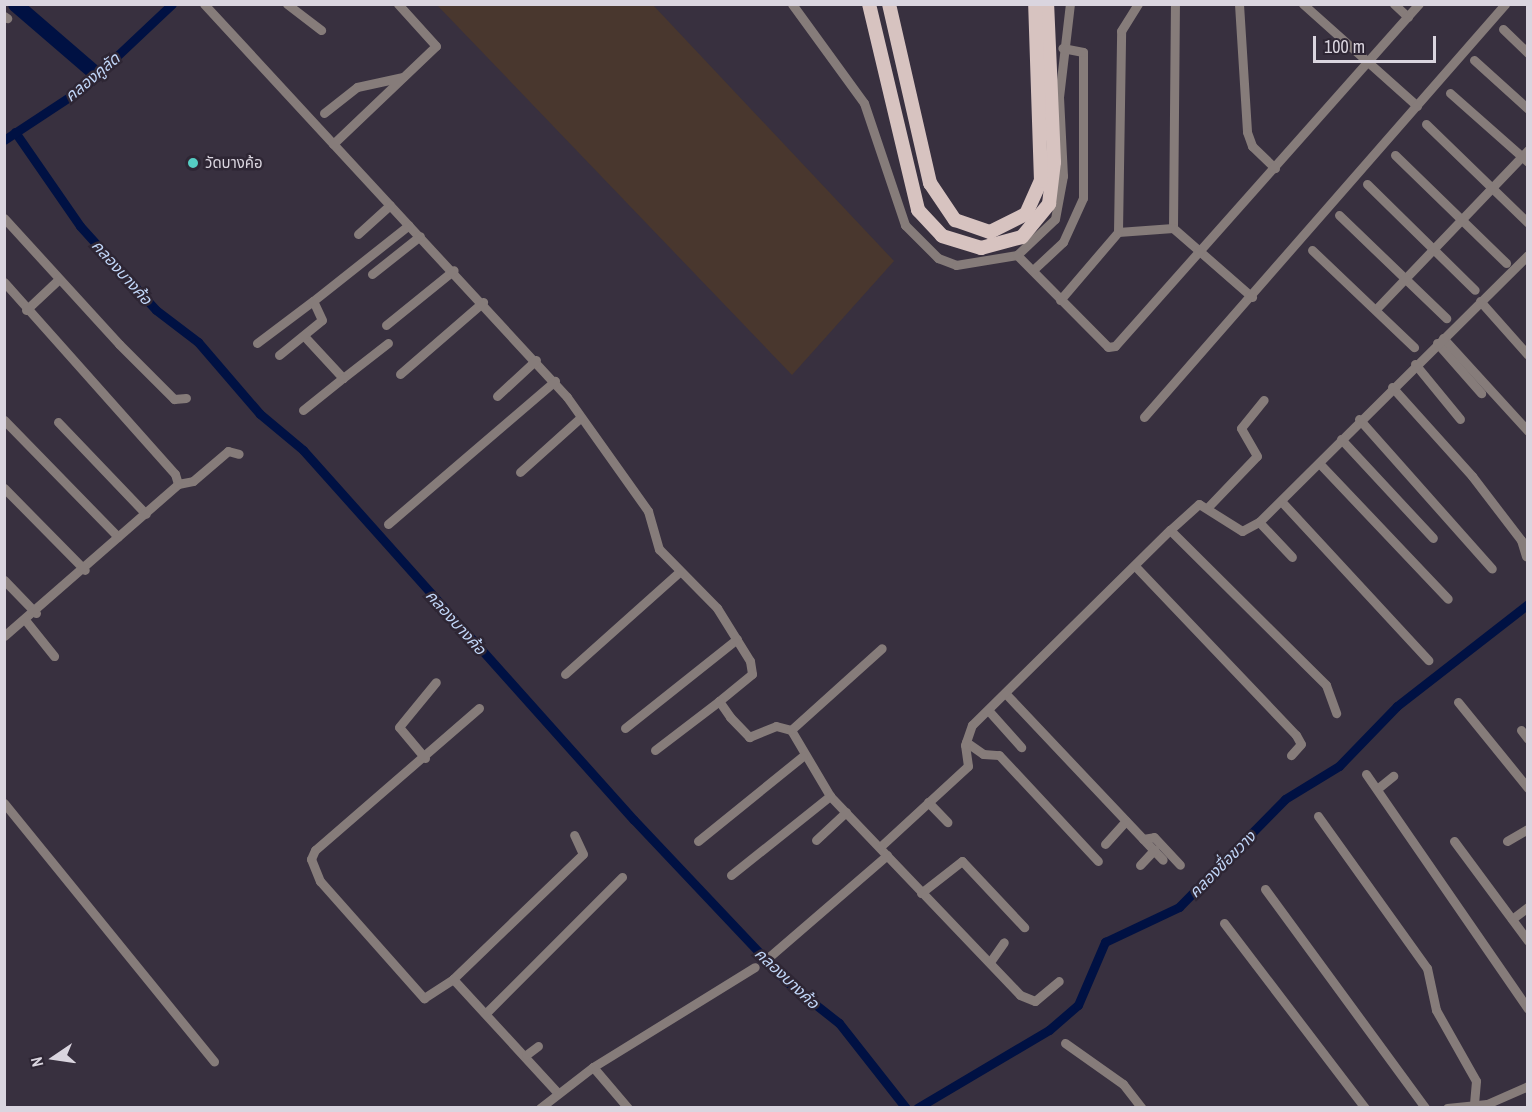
<!DOCTYPE html>
<html>
<head>
<meta charset="utf-8">
<style>
	body { margin:0 }
	#map { position:relative; width:1532px; height:1112px; overflow:hidden; background:#38303f; font-family:"Archivo Narrow","Noto Sans Thai",sans-serif }
	div>[style] { position:absolute }
	.commercial>* { inset:0; background:#49372e }
	.canal>* { height:9px; margin:-4.5px; padding:0 4.5px; transform-origin:4.5px; border-radius:4.5px; background:#001143 }
	.river>* { height:15px; margin:-7.5px; padding:0 7.5px; transform-origin:7.5px; border-radius:7.5px; background:#001143 }
	.street>* { height:9px; margin:-4.5px; padding:0 4.5px; transform-origin:4.5px; border-radius:4.5px; background:#867c7a }
	.primary>* { height:14px; margin:-7px; padding:0 7px; transform-origin:7px; border-radius:7px; background:#d7c3c0 }
	.dots>* { width:16px; height:16px; translate:-50% -50%; box-sizing:border-box; border:3px solid #2e2634; border-radius:50% }
	span { translate:-50% -50%; white-space:nowrap; text-align:center; line-height:1.15; -webkit-text-stroke:5px #2e2634; paint-order:stroke }
	.poi-label { font-size:15px; color:#dad5df }
	.left { translate:0 -50%; text-align:left }
	.water-label { font-size:16px; color:#c1d6f8; font-style:italic }
	.frame { position:absolute; inset:0; border:6px solid #dad5df; pointer-events:none }
	.north { position:absolute; left:24px; top:1028px; width:60px; height:60px; -webkit-text-stroke:4px #2e2634; paint-order:stroke; rotate:257deg; font-size:16px; font-weight:700; line-height:24px; text-align:center; color:#dad5df }
	.north::after { content:''; display:block; margin:auto; width:21px; height:27px; background:#dad5df; clip-path:polygon(50% 0,100% 100%,50% 72%,0 100%) }
	.scale { position:absolute; left:1313px; top:36px; width:123px; height:27px; box-sizing:border-box; border:3px solid #dad5df; border-top:0; padding-left:8px; font-size:18px; line-height:21px; white-space:nowrap; color:#dad5df; -webkit-text-stroke:4px #2e2634; paint-order:stroke }
</style>
</head>
<body>
<div id="map">
	<div class="commercial">
		<div style="clip-path:polygon(437px 5px,653px 5px,894px 261px,792px 375px)"></div>
	</div>
	<div class="canal">
		<div style="left:15px;top:132px;width:114px;rotate:55.3deg"></div>
		<div style="left:80px;top:226px;width:113px;rotate:47.9deg"></div>
		<div style="left:156px;top:310px;width:53px;rotate:37.3deg"></div>
		<div style="left:198px;top:342px;width:95px;rotate:49.3deg"></div>
		<div style="left:260px;top:414px;width:56px;rotate:39.9deg"></div>
		<div style="left:303px;top:450px;width:496px;rotate:48.2deg"></div>
		<div style="left:634px;top:820px;width:223px;rotate:46.6deg"></div>
		<div style="left:787px;top:982px;width:66px;rotate:38.3deg"></div>
		<div style="left:839px;top:1023px;width:108px;rotate:51.8deg"></div>
		<div style="left:4px;top:140px;width:95px;rotate:-33.4deg"></div>
		<div style="left:83px;top:88px;width:122px;rotate:-43.3deg"></div>
		<div style="left:917px;top:1108px;width:153px;rotate:-30.6deg"></div>
		<div style="left:1049px;top:1030px;width:38px;rotate:-41deg"></div>
		<div style="left:1078px;top:1005px;width:69px;rotate:-66.8deg"></div>
		<div style="left:1105px;top:942px;width:82px;rotate:-25.3deg"></div>
		<div style="left:1179px;top:907px;width:151px;rotate:-45.5deg"></div>
		<div style="left:1285px;top:799px;width:63px;rotate:-31.4deg"></div>
		<div style="left:1339px;top:766px;width:83px;rotate:-46deg"></div>
		<div style="left:1397px;top:706px;width:166px;rotate:-37.9deg"></div>
	</div>
	<div class="river">
		<div style="left:15px;top:4px;width:107px;rotate:40.8deg"></div>
	</div>
	<div class="street">
		<div style="left:204px;top:4px;width:535px;rotate:47.27deg"></div>
		<div style="left:567px;top:397px;width:140px;rotate:54.6deg"></div>
		<div style="left:648px;top:511px;width:40px;rotate:74deg"></div>
		<div style="left:659px;top:549px;width:83px;rotate:45.5deg"></div>
		<div style="left:717px;top:608px;width:62px;rotate:58.1deg"></div>
		<div style="left:750px;top:661px;width:13px;rotate:81deg"></div>
		<div style="left:752px;top:674px;width:43px;rotate:140.7deg"></div>
		<div style="left:719px;top:701px;width:19px;rotate:55deg"></div>
		<div style="left:730px;top:717px;width:28px;rotate:46deg"></div>
		<div style="left:749px;top:737px;width:29px;rotate:-22deg"></div>
		<div style="left:776px;top:726px;width:16px;rotate:15deg"></div>
		<div style="left:791px;top:730px;width:77px;rotate:59.4deg"></div>
		<div style="left:830px;top:796px;width:275px;rotate:46.3deg"></div>
		<div style="left:1020px;top:995px;width:16px;rotate:22deg"></div>
		<div style="left:1035px;top:1001px;width:31px;rotate:-40deg"></div>
		<div style="left:287px;top:4px;width:43px;rotate:37.4deg"></div>
		<div style="left:792px;top:4px;width:122px;rotate:54deg"></div>
		<div style="left:864px;top:103px;width:129px;rotate:71.4deg"></div>
		<div style="left:905px;top:225px;width:47px;rotate:45deg"></div>
		<div style="left:938px;top:258px;width:19px;rotate:21deg"></div>
		<div style="left:956px;top:265px;width:62px;rotate:-9.3deg"></div>
		<div style="left:1017px;top:255px;width:52px;rotate:-43.5deg"></div>
		<div style="left:1055px;top:219px;width:44px;rotate:-79.5deg"></div>
		<div style="left:1063px;top:176px;width:79px;rotate:-92.9deg"></div>
		<div style="left:1059px;top:97px;width:94px;rotate:-83.3deg"></div>
		<div style="left:1239px;top:4px;width:128px;rotate:86.4deg"></div>
		<div style="left:1247px;top:132px;width:15px;rotate:70deg"></div>
		<div style="left:1252px;top:146px;width:32px;rotate:44deg"></div>
		<div style="left:1303px;top:4px;width:153px;rotate:41.8deg"></div>
		<div style="left:1394px;top:4px;width:19px;rotate:43deg"></div>
		<div style="left:4px;top:16px;width:4px;rotate:34deg"></div>
		<div style="left:1503px;top:29px;width:35px;rotate:44deg"></div>
		<div style="left:1474px;top:60px;width:73px;rotate:42.2deg"></div>
		<div style="left:1450px;top:93px;width:104px;rotate:41.5deg"></div>
		<div style="left:324px;top:113px;width:42px;rotate:-38.2deg"></div>
		<div style="left:357px;top:87px;width:47px;rotate:-12.3deg"></div>
		<div style="left:1426px;top:124px;width:142px;rotate:44.1deg"></div>
		<div style="left:333px;top:144px;width:142px;rotate:-43.6deg"></div>
		<div style="left:436px;top:46px;width:57px;rotate:-132.1deg"></div>
		<div style="left:1395px;top:155px;width:155px;rotate:44.2deg"></div>
		<div style="left:1367px;top:184px;width:151px;rotate:44.5deg"></div>
		<div style="left:1339px;top:215px;width:149px;rotate:43.9deg"></div>
		<div style="left:4px;top:218px;width:171px;rotate:47.6deg"></div>
		<div style="left:119px;top:344px;width:78px;rotate:45deg"></div>
		<div style="left:174px;top:399px;width:12px;rotate:-5deg"></div>
		<div style="left:1173px;top:228px;width:224px;rotate:-89.5deg"></div>
		<div style="left:1118px;top:232px;width:55px;rotate:-4.2deg"></div>
		<div style="left:1173px;top:228px;width:105px;rotate:41.1deg"></div>
		<div style="left:358px;top:234px;width:43px;rotate:-42.2deg"></div>
		<div style="left:1312px;top:250px;width:141px;rotate:43.6deg"></div>
		<div style="left:1017px;top:255px;width:129px;rotate:45.3deg"></div>
		<div style="left:1108px;top:347px;width:7px;rotate:-8deg"></div>
		<div style="left:1115px;top:346px;width:458px;rotate:-48.4deg"></div>
		<div style="left:1033px;top:270px;width:41px;rotate:-43deg"></div>
		<div style="left:1063px;top:242px;width:48px;rotate:-65.6deg"></div>
		<div style="left:1083px;top:198px;width:146px;rotate:-90deg"></div>
		<div style="left:1083px;top:52px;width:21px;rotate:-169deg"></div>
		<div style="left:372px;top:274px;width:61px;rotate:-38.4deg"></div>
		<div style="left:4px;top:282px;width:257px;rotate:48.3deg"></div>
		<div style="left:175px;top:474px;width:10px;rotate:73deg"></div>
		<div style="left:1060px;top:300px;width:89px;rotate:-49.5deg"></div>
		<div style="left:1118px;top:232px;width:201px;rotate:-89.1deg"></div>
		<div style="left:1121px;top:31px;width:32px;rotate:-58deg"></div>
		<div style="left:1480px;top:301px;width:72px;rotate:48.4deg"></div>
		<div style="left:1378px;top:307px;width:217px;rotate:-46.3deg"></div>
		<div style="left:26px;top:310px;width:44px;rotate:-43.2deg"></div>
		<div style="left:386px;top:325px;width:87px;rotate:-39deg"></div>
		<div style="left:305px;top:337px;width:56px;rotate:47.2deg"></div>
		<div style="left:343px;top:378px;width:57px;rotate:-37.9deg"></div>
		<div style="left:1443px;top:338px;width:126px;rotate:47.6deg"></div>
		<div style="left:257px;top:343px;width:70px;rotate:-36.9deg"></div>
		<div style="left:1437px;top:343px;width:67px;rotate:48.7deg"></div>
		<div style="left:279px;top:355px;width:55px;rotate:-39.1deg"></div>
		<div style="left:322px;top:320px;width:21px;rotate:-115deg"></div>
		<div style="left:313px;top:301px;width:122px;rotate:-38.4deg"></div>
		<div style="left:1415px;top:364px;width:71px;rotate:50.7deg"></div>
		<div style="left:400px;top:374px;width:110px;rotate:-40.9deg"></div>
		<div style="left:1392px;top:387px;width:120px;rotate:48deg"></div>
		<div style="left:1472px;top:476px;width:81px;rotate:52.6deg"></div>
		<div style="left:1521px;top:540px;width:17px;rotate:73deg"></div>
		<div style="left:497px;top:396px;width:53px;rotate:-42.7deg"></div>
		<div style="left:303px;top:410px;width:51px;rotate:-38.7deg"></div>
		<div style="left:1144px;top:417px;width:549px;rotate:-48.84deg"></div>
		<div style="left:1359px;top:419px;width:200px;rotate:48.4deg"></div>
		<div style="left:4px;top:420px;width:163px;rotate:45.7deg"></div>
		<div style="left:58px;top:422px;width:127px;rotate:46.3deg"></div>
		<div style="left:1341px;top:439px;width:135px;rotate:47.1deg"></div>
		<div style="left:1319px;top:463px;width:187px;rotate:46.5deg"></div>
		<div style="left:520px;top:472px;width:81px;rotate:-42deg"></div>
		<div style="left:4px;top:488px;width:115px;rotate:45.4deg"></div>
		<div style="left:1281px;top:501px;width:217px;rotate:47.2deg"></div>
		<div style="left:1209px;top:506px;width:69px;rotate:-46.2deg"></div>
		<div style="left:1257px;top:456px;width:32px;rotate:-120deg"></div>
		<div style="left:1241px;top:428px;width:36px;rotate:-51deg"></div>
		<div style="left:1259px;top:522px;width:48px;rotate:46.7deg"></div>
		<div style="left:388px;top:524px;width:220px;rotate:-40.6deg"></div>
		<div style="left:1170px;top:530px;width:220px;rotate:44.8deg"></div>
		<div style="left:1326px;top:685px;width:30px;rotate:70deg"></div>
		<div style="left:1135px;top:566px;width:233px;rotate:46.4deg"></div>
		<div style="left:1296px;top:735px;width:10px;rotate:61deg"></div>
		<div style="left:1301px;top:744px;width:15px;rotate:132deg"></div>
		<div style="left:4px;top:580px;width:46px;rotate:45.9deg"></div>
		<div style="left:26px;top:621px;width:45px;rotate:51.3deg"></div>
		<div style="left:4px;top:636px;width:231px;rotate:-41.1deg"></div>
		<div style="left:178px;top:484px;width:15px;rotate:-11deg"></div>
		<div style="left:193px;top:481px;width:46px;rotate:-40.6deg"></div>
		<div style="left:228px;top:451px;width:11px;rotate:15deg"></div>
		<div style="left:565px;top:674px;width:153px;rotate:-41.8deg"></div>
		<div style="left:1006px;top:694px;width:228px;rotate:46.6deg"></div>
		<div style="left:1458px;top:702px;width:111px;rotate:50.9deg"></div>
		<div style="left:479px;top:708px;width:217px;rotate:139.1deg"></div>
		<div style="left:315px;top:850px;width:10px;rotate:114deg"></div>
		<div style="left:311px;top:859px;width:24px;rotate:68deg"></div>
		<div style="left:320px;top:881px;width:157px;rotate:48.4deg"></div>
		<div style="left:424px;top:998px;width:35px;rotate:-33deg"></div>
		<div style="left:453px;top:979px;width:180px;rotate:-43.9deg"></div>
		<div style="left:583px;top:854px;width:21px;rotate:-115deg"></div>
		<div style="left:988px;top:710px;width:50px;rotate:48.3deg"></div>
		<div style="left:625px;top:728px;width:143px;rotate:-38.5deg"></div>
		<div style="left:791px;top:730px;width:122px;rotate:-42deg"></div>
		<div style="left:1521px;top:730px;width:11px;rotate:52deg"></div>
		<div style="left:966px;top:742px;width:21px;rotate:35deg"></div>
		<div style="left:983px;top:754px;width:16px;rotate:4deg"></div>
		<div style="left:999px;top:755px;width:145px;rotate:47deg"></div>
		<div style="left:655px;top:750px;width:81px;rotate:-37.4deg"></div>
		<div style="left:425px;top:758px;width:40px;rotate:-130deg"></div>
		<div style="left:399px;top:727px;width:58px;rotate:-50.6deg"></div>
		<div style="left:1366px;top:774px;width:285px;rotate:55.4deg"></div>
		<div style="left:1377px;top:789px;width:21px;rotate:-39deg"></div>
		<div style="left:928px;top:802px;width:28px;rotate:46deg"></div>
		<div style="left:4px;top:803px;width:333px;rotate:50.9deg"></div>
		<div style="left:1318px;top:816px;width:187px;rotate:54.4deg"></div>
		<div style="left:1427px;top:968px;width:43px;rotate:77.9deg"></div>
		<div style="left:1436px;top:1010px;width:81px;rotate:60.6deg"></div>
		<div style="left:1476px;top:1081px;width:24px;rotate:95deg"></div>
		<div style="left:1143px;top:839px;width:11px;rotate:-10deg"></div>
		<div style="left:1154px;top:837px;width:38px;rotate:47deg"></div>
		<div style="left:816px;top:840px;width:41px;rotate:-43deg"></div>
		<div style="left:698px;top:841px;width:135px;rotate:-39deg"></div>
		<div style="left:1454px;top:841px;width:124px;rotate:53.5deg"></div>
		<div style="left:1507px;top:841px;width:24px;rotate:-30deg"></div>
		<div style="left:1105px;top:844px;width:31px;rotate:-48deg"></div>
		<div style="left:881px;top:846px;width:118px;rotate:-42.6deg"></div>
		<div style="left:968px;top:766px;width:21px;rotate:-98deg"></div>
		<div style="left:965px;top:745px;width:21px;rotate:-71deg"></div>
		<div style="left:972px;top:725px;width:278px;rotate:-44.6deg"></div>
		<div style="left:1170px;top:530px;width:39px;rotate:-42deg"></div>
		<div style="left:1199px;top:504px;width:51px;rotate:32.1deg"></div>
		<div style="left:1242px;top:531px;width:19px;rotate:-28deg"></div>
		<div style="left:1259px;top:522px;width:379px;rotate:-44.8deg"></div>
		<div style="left:1140px;top:865px;width:21px;rotate:-47deg"></div>
		<div style="left:731px;top:875px;width:127px;rotate:-38.6deg"></div>
		<div style="left:1265px;top:889px;width:271px;rotate:53.8deg"></div>
		<div style="left:921px;top:893px;width:52px;rotate:-38deg"></div>
		<div style="left:962px;top:861px;width:91px;rotate:46.8deg"></div>
		<div style="left:1512px;top:919px;width:20px;rotate:-37deg"></div>
		<div style="left:1224px;top:923px;width:233px;rotate:52.7deg"></div>
		<div style="left:769px;top:957px;width:156px;rotate:-40.8deg"></div>
		<div style="left:990px;top:962px;width:24px;rotate:-55deg"></div>
		<div style="left:453px;top:979px;width:155px;rotate:47.4deg"></div>
		<div style="left:487px;top:1012px;width:191px;rotate:-45deg"></div>
		<div style="left:1065px;top:1043px;width:71px;rotate:35.3deg"></div>
		<div style="left:1123px;top:1084px;width:31px;rotate:52deg"></div>
		<div style="left:526px;top:1055px;width:15px;rotate:-37deg"></div>
		<div style="left:593px;top:1067px;width:54px;rotate:49.5deg"></div>
		<div style="left:540px;top:1108px;width:67px;rotate:-37.7deg"></div>
		<div style="left:593px;top:1067px;width:190px;rotate:-31.7deg"></div>
		<div style="left:1447px;top:1108px;width:40px;rotate:-5.7deg"></div>
		<div style="left:1487px;top:1104px;width:45px;rotate:-23.7deg"></div>
	</div>
	<div class="primary">
		<div style="left:869px;top:4px;width:212px;rotate:76.6deg"></div>
		<div style="left:918px;top:210px;width:35px;rotate:47deg"></div>
		<div style="left:942px;top:236px;width:41px;rotate:17.1deg"></div>
		<div style="left:981px;top:248px;width:42px;rotate:-15deg"></div>
		<div style="left:1022px;top:237px;width:43px;rotate:-50.7deg"></div>
		<div style="left:1049px;top:204px;width:42px;rotate:-83.2deg"></div>
		<div style="left:1054px;top:162px;width:158px;rotate:-92.5deg"></div>
		<div style="left:889px;top:4px;width:184px;rotate:77.1deg"></div>
		<div style="left:930px;top:183px;width:45px;rotate:56deg"></div>
		<div style="left:955px;top:220px;width:37px;rotate:19deg"></div>
		<div style="left:990px;top:232px;width:40px;rotate:-26.6deg"></div>
		<div style="left:1026px;top:214px;width:36px;rotate:-66deg"></div>
		<div style="left:1041px;top:181px;width:177px;rotate:-91.9deg"></div>
	</div>
	<div class="dots">
		<div style="left:193px;top:163px;background:#55cec4"></div>
	</div>
	<div class="poi-label">
		<span class="left" style="left:205px;top:163px">วัดบางค้อ</span>
	</div>
	<div class="water-label">
		<span style="left:92px;top:77px;rotate:-40deg">คลองคูลัด</span>
		<span style="left:122px;top:272px;rotate:48deg">คลองบางค้อ</span>
		<span style="left:456px;top:622px;rotate:48deg">คลองบางค้อ</span>
		<span style="left:1222px;top:864px;rotate:-45deg">คลองขื่อขวาง</span>
		<span style="left:787px;top:978px;rotate:43deg">คลองบางค้อ</span>
	</div>
	<div class="frame"></div>
	<div class="north">N</div>
	<div class="scale">100 m</div>
</div>
</body>
</html>
